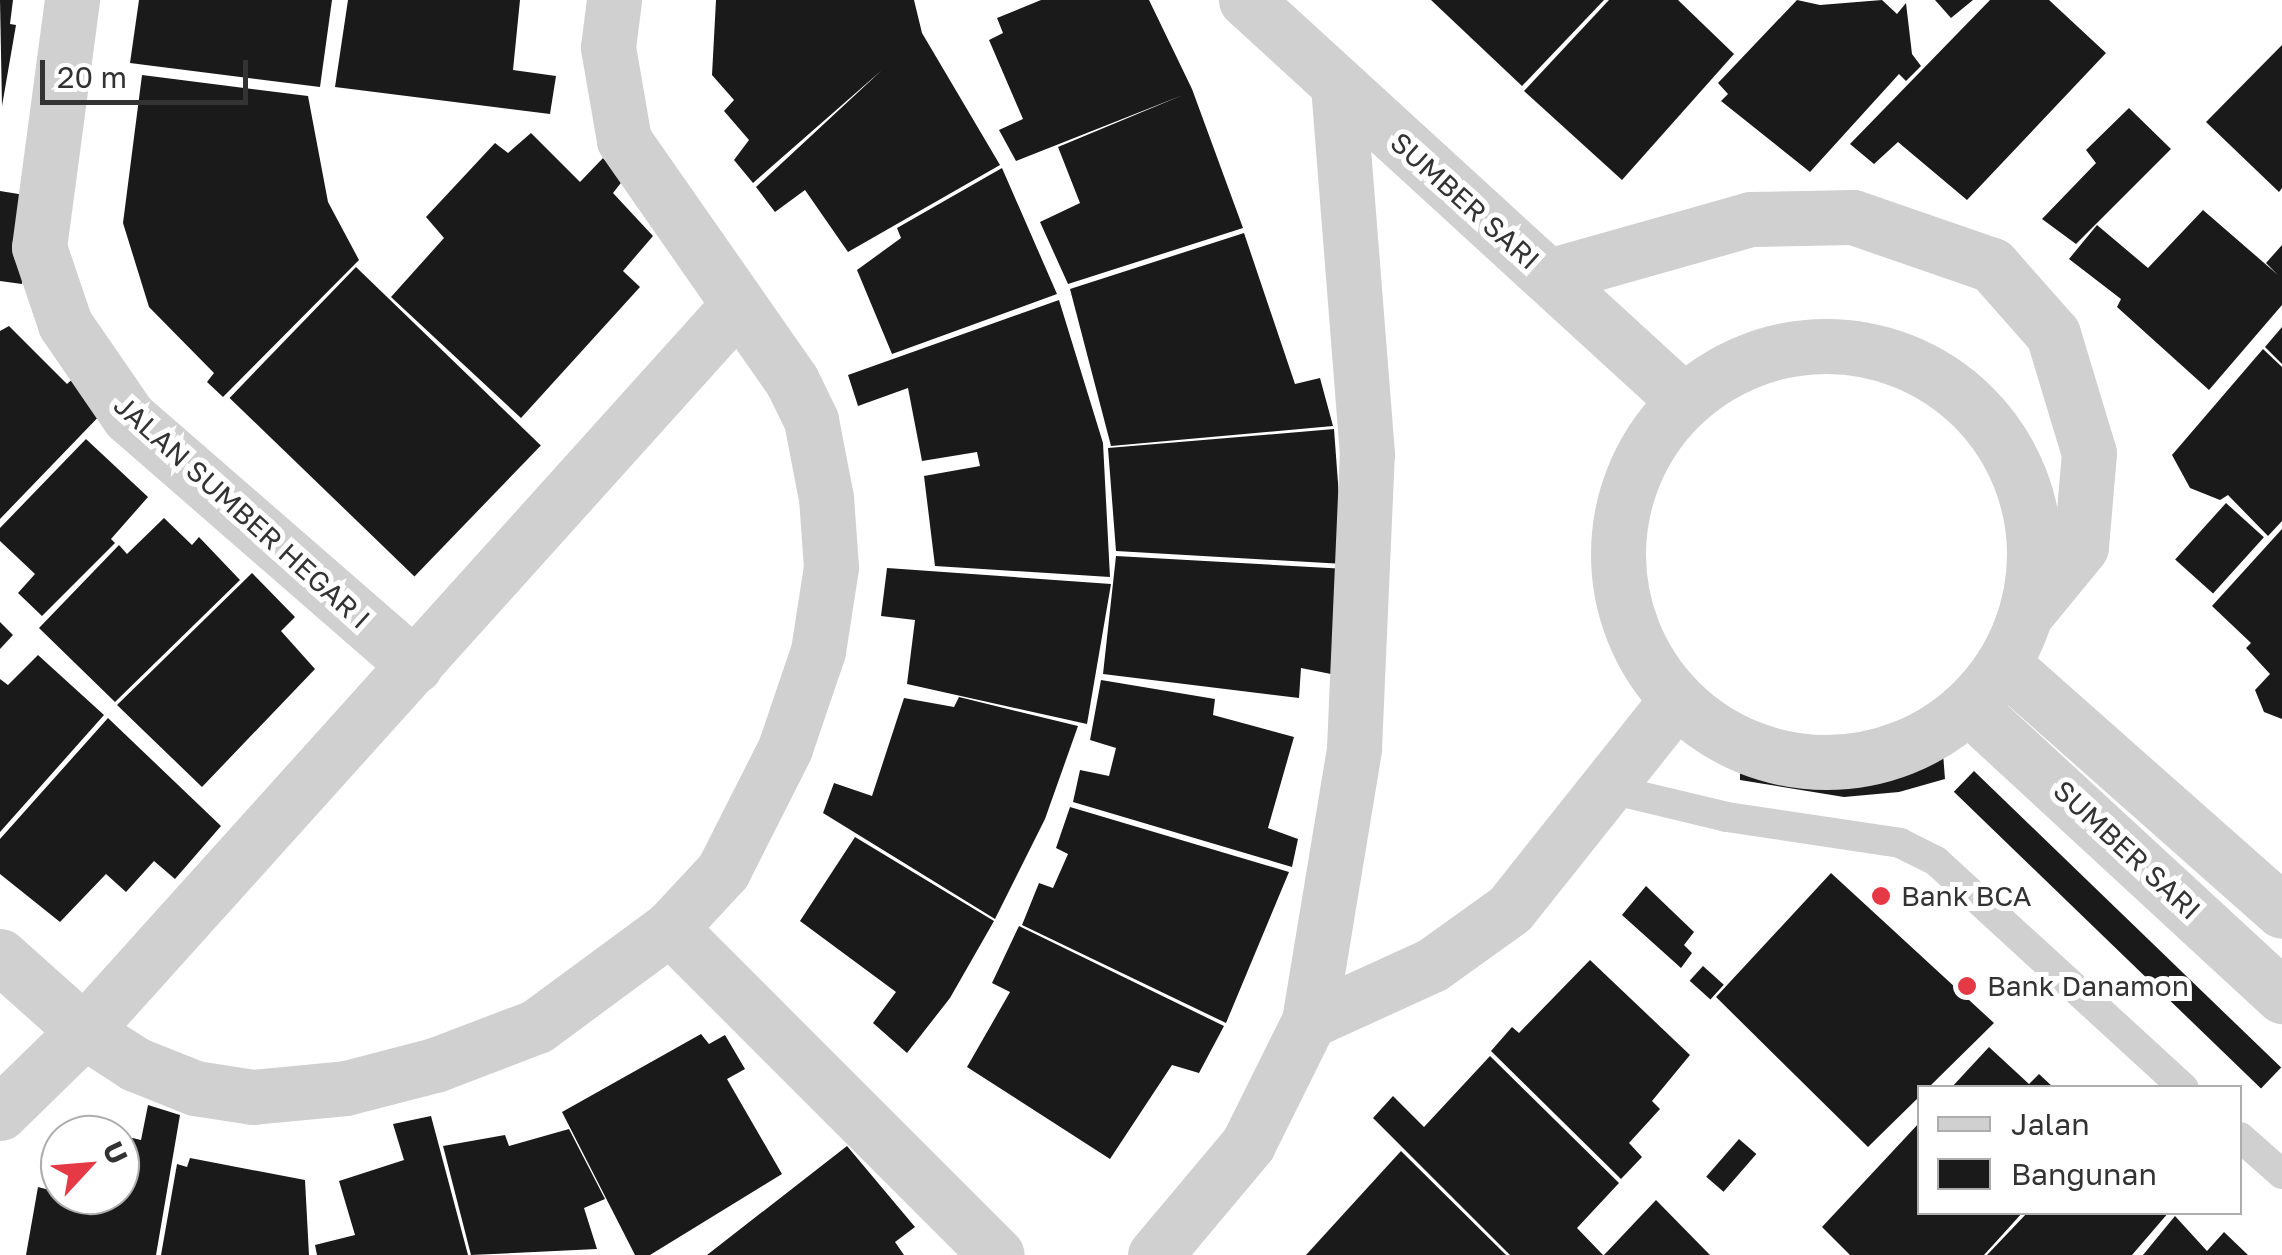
<!DOCTYPE html>
<html>
<head>
<meta charset="utf-8">
<style>
	body { margin:0 }
	#map { position:relative; width:2282px; height:1255px; overflow:hidden; background:#fff; font-family:"Golos Text",sans-serif }
	div>[style] { position:absolute }
	.building>* { inset:0; background:#1a1a1a; transform-origin:0 0 }
	.service>* { height:30px; margin:-15px; padding:0 15px; transform-origin:15px; border-radius:15px; background:#d0d0d0 }
	.minor>* { height:55px; margin:-27.5px; padding:0 27.5px; transform-origin:27.5px; border-radius:27.5px; background:#d0d0d0 }
	.minor>.ring { margin:-27.5px; padding:0; box-sizing:content-box; background:none; border:55px solid #d0d0d0; border-radius:50% }
	.dots>* { width:28px; height:28px; translate:-50% -50%; box-sizing:border-box; border:5px solid #fff; border-radius:50% }
	span { translate:-50% -50%; white-space:nowrap; text-align:center; line-height:1.15; -webkit-text-stroke:10px #fff; paint-order:stroke }
	.street-label { font-size:28px; color:#333 }
	.poi-label { font-size:28px; color:#333 }
	.left { translate:0 -50%; text-align:left }
	.legend { position:absolute; left:1917px; top:1085px; width:325px; height:130px; box-sizing:border-box; background:#fff; border:2px solid #adadad; margin:0; padding:12px 18px; list-style:none; font-size:30px; color:#333 }
	.legend li { display:flex; align-items:center; gap:20px; height:50px }
	.legend b { width:50px; border:2px solid #adadad }
	.north { position:absolute; left:40px; top:1115px; width:100px; height:100px; box-sizing:border-box; background:#fff; border:2px solid #adadad; border-radius:50%; rotate:64deg; font-size:28px; font-weight:700; line-height:40px; text-align:center; color:#333 }
	.north::after { content:''; display:block; margin:auto; width:35px; height:45px; background:#e63946; clip-path:polygon(50% 0,100% 100%,50% 72%,0 100%) }
	.scale { position:absolute; left:40px; top:60px; width:208px; height:45px; box-sizing:border-box; border:5px solid #333; border-top:0; padding-left:12px; font-size:30px; line-height:35px; white-space:nowrap; color:#333; -webkit-text-stroke:8px #fff; paint-order:stroke }
</style>
</head>
<body>
<div id="map">
	<div class="building">
		<div style="clip-path:polygon(0 0,13px 0,10px 24px,16px 25px,2px 106px)"></div>
		<div style="clip-path:polygon(139px 0,332px 0,320px 87px,130px 63px)"></div>
		<div style="clip-path:polygon(348px 0,520px 0,513px 70px,556px 76px,550px 114px,335px 87px)"></div>
		<div style="clip-path:polygon(716px 0,914px 0,922px 33px,1000px 165px,848px 252px,805px 190px,775px 212px,756px 187px,882px 70px,753px 183px,734px 160px,749px 140px,724px 111px,734px 100px,712px 75px)"></div>
		<div style="clip-path:polygon(1041px 0,1149px 0,1192px 89px,1243px 228px,1068px 284px,1040px 222px,1080px 203px,1058px 147px,1183px 95px,1016px 161px,999px 130px,1023px 119px,989px 40px,1003px 33px,997px 18px)"></div>
		<div style="clip-path:polygon(1431px 0,1604px 0,1522px 86px)"></div>
		<div style="clip-path:polygon(1609px 0,1678px 0,1734px 54px,1622px 180px,1524px 91px)"></div>
		<div style="clip-path:polygon(1797px 0,1820px 5px,1882px 0,1897px 14px,1906px 3px,1912px 54px,1921px 66px,1906px 81px,1899px 74px,1810px 172px,1721px 101px,1728px 94px,1718px 83px)"></div>
		<div style="clip-path:polygon(1935px 0,1973px 0,1951px 18px)"></div>
		<div style="clip-path:polygon(1990px 0,2049px 0,2106px 53px,1967px 200px,1898px 142px,1874px 164px,1850px 144px)"></div>
		<div style="clip-path:polygon(2282px 45px,2282px 188px,2279px 192px,2206px 122px)"></div>
		<div style="clip-path:polygon(142px 75px,308px 96px,328px 202px,359px 260px,223px 397px,207px 382px,214px 373px,149px 307px,123px 223px)"></div>
		<div style="clip-path:polygon(2129px 108px,2171px 149px,2076px 244px,2042px 219px,2096px 163px,2086px 150px)"></div>
		<div style="clip-path:polygon(531px 133px,580px 182px,603px 158px,624px 179px,613px 193px,653px 236px,623px 271px,640px 287px,521px 418px,391px 297px,444px 238px,426px 217px,495px 143px,508px 153px)"></div>
		<div style="clip-path:polygon(1002px 168px,1057px 294px,892px 354px,857px 270px,901px 238px,897px 228px)"></div>
		<div style="clip-path:polygon(0 191px,31px 196px,22px 284px,0 281px)"></div>
		<div style="clip-path:polygon(2203px 210px,2278px 275px,2266px 263px,2282px 245px,2282px 305px,2209px 390px,2117px 307px,2121px 299px,2069px 259px,2097px 225px,2148px 268px)"></div>
		<div style="clip-path:polygon(1244px 233px,1295px 384px,1320px 378px,1333px 426px,1111px 446px,1070px 289px)"></div>
		<div style="left:356px;top:267px;width:257px;height:182px;rotate:44deg"></div>
		<div style="clip-path:polygon(1059px 300px,1103px 443px,1110px 577px,935px 566px,924px 476px,980px 466px,977px 452px,922px 461px,908px 388px,858px 406px,848px 375px)"></div>
		<div style="clip-path:polygon(9px 326px,67px 384px,76px 376px,107px 408px,0 519px,0 331px)"></div>
		<div style="clip-path:polygon(2282px 327px,2282px 364px,2265px 347px)"></div>
		<div style="clip-path:polygon(2263px 349px,2282px 367px,2282px 521px,2268px 536px,2228px 495px,2220px 500px,2190px 488px,2172px 455px)"></div>
		<div style="clip-path:polygon(1334px 429px,1344px 564px,1116px 551px,1108px 448px)"></div>
		<div style="clip-path:polygon(86px 439px,148px 497px,111px 539px,115px 543px,42px 616px,18px 593px,35px 574px,0 541px,0 528px)"></div>
		<div style="left:2226px;top:503px;width:51px;height:76px;rotate:42deg"></div>
		<div style="clip-path:polygon(164px 518px,192px 545px,199px 537px,240px 580px,115px 702px,39px 628px,119px 545px,127px 554px)"></div>
		<div style="clip-path:polygon(2282px 529px,2282px 719px,2264px 712px,2255px 690px,2270px 674px,2246px 648px,2251px 643px,2212px 606px)"></div>
		<div style="clip-path:polygon(1116px 556px,1347px 569px,1331px 674px,1301px 668px,1299px 698px,1103px 674px)"></div>
		<div style="clip-path:polygon(887px 568px,1111px 584px,1087px 724px,907px 684px,915px 620px,881px 616px)"></div>
		<div style="clip-path:polygon(252px 573px,295px 617px,281px 631px,315px 669px,202px 787px,117px 705px)"></div>
		<div style="clip-path:polygon(0 622px,13px 635px,0 649px)"></div>
		<div style="clip-path:polygon(38px 655px,104px 715px,0 832px,0 679px,8px 685px)"></div>
		<div style="clip-path:polygon(1101px 680px,1215px 699px,1213px 715px,1294px 737px,1268px 828px,1298px 839px,1292px 867px,1073px 802px,1080px 770px,1109px 776px,1116px 748px,1090px 740px)"></div>
		<div style="clip-path:polygon(959px 697px,1078px 726px,1045px 819px,995px 919px,823px 813px,834px 783px,872px 796px,904px 698px,954px 707px)"></div>
		<div style="clip-path:polygon(108px 718px,221px 826px,175px 879px,154px 861px,126px 892px,106px 874px,60px 922px,0 874px,0 839px)"></div>
		<div style="clip-path:polygon(1943px 753px,1945px 779px,1899px 792px,1844px 797px,1740px 780px,1740px 754px,1810px 769px)"></div>
		<div style="left:1974px;top:771px;width:427px;height:29px;rotate:44deg"></div>
		<div style="clip-path:polygon(1070px 807px,1289px 872px,1226px 1023px,1022px 925px,1039px 883px,1053px 888px,1068px 854px,1056px 848px)"></div>
		<div style="clip-path:polygon(855px 837px,994px 921px,950px 998px,907px 1053px,873px 1023px,896px 992px,800px 921px)"></div>
		<div style="clip-path:polygon(1831px 873px,1994px 1023px,1928px 1088px,1920px 1088px,1920px 1096px,1868px 1147px,1716px 997px)"></div>
		<div style="clip-path:polygon(1646px 886px,1694px 932px,1684px 945px,1692px 953px,1681px 968px,1622px 915px)"></div>
		<div style="clip-path:polygon(1019px 926px,1224px 1026px,1199px 1073px,1172px 1065px,1110px 1159px,967px 1067px,1010px 992px,992px 983px)"></div>
		<div style="clip-path:polygon(1590px 960px,1690px 1055px,1652px 1101px,1660px 1109px,1629px 1143px,1642px 1157px,1621px 1179px,1491px 1051px,1512px 1027px,1519px 1033px)"></div>
		<div style="left:1703px;top:966px;width:28px;height:20px;rotate:42deg"></div>
		<div style="clip-path:polygon(701px 1034px,709px 1044px,725px 1035px,745px 1069px,727px 1079px,782px 1174px,650px 1255px,635px 1255px,562px 1112px)"></div>
		<div style="clip-path:polygon(1989px 1047px,2029px 1084px,2039px 1074px,2054px 1088px,1951px 1088px)"></div>
		<div style="clip-path:polygon(1490px 1056px,1619px 1183px,1577px 1228px,1603px 1255px,1510px 1255px,1373px 1118px,1393px 1096px,1424px 1127px)"></div>
		<div style="clip-path:polygon(148px 1105px,180px 1115px,156px 1255px,26px 1255px,38px 1187px,57px 1192px,60px 1185px,60px 1195px,120px 1195px,120px 1135px,141px 1140px)"></div>
		<div style="clip-path:polygon(431px 1116px,468px 1255px,317px 1255px,315px 1245px,355px 1235px,339px 1181px,404px 1160px,393px 1124px)"></div>
		<div style="clip-path:polygon(1920px 1122px,1920px 1212px,2023px 1212px,1984px 1255px,1850px 1255px,1822px 1227px)"></div>
		<div style="clip-path:polygon(569px 1129px,605px 1199px,584px 1208px,597px 1249px,471px 1255px,443px 1146px,505px 1135px,509px 1146px)"></div>
		<div style="left:1739px;top:1139px;width:23px;height:50px;rotate:41deg"></div>
		<div style="clip-path:polygon(847px 1146px,915px 1227px,895px 1242px,904px 1255px,707px 1255px)"></div>
		<div style="clip-path:polygon(1401px 1151px,1506px 1255px,1306px 1255px)"></div>
		<div style="clip-path:polygon(190px 1158px,305px 1180px,309px 1255px,161px 1255px,177px 1164px,187px 1167px)"></div>
		<div style="clip-path:polygon(1656px 1200px,1710px 1255px,1604px 1255px)"></div>
		<div style="clip-path:polygon(2028px 1212px,2169px 1212px,2132px 1255px,1987px 1255px)"></div>
		<div style="clip-path:polygon(2175px 1216px,2207px 1251px,2224px 1232px,2248px 1255px,2143px 1255px)"></div>
	</div>
	<div class="service">
		<div style="left:1606px;top:788px;width:124px;rotate:13.5deg"></div>
		<div style="left:1727px;top:817px;width:175px;rotate:8.5deg"></div>
		<div style="left:1900px;top:843px;width:40px;rotate:26.6deg"></div>
		<div style="left:1936px;top:861px;width:336px;rotate:42.5deg"></div>
		<div style="left:2240px;top:1137px;width:56px;rotate:41.4deg"></div>
	</div>
	<div class="minor">
		<div style="left:72px;top:0;width:249px;rotate:97.6deg"></div>
		<div style="left:39px;top:247px;width:81px;rotate:71.3deg"></div>
		<div style="left:65px;top:324px;width:113px;rotate:55.5deg"></div>
		<div style="left:129px;top:417px;width:379px;rotate:41deg"></div>
		<div style="left:1246px;top:0;width:594px;rotate:42.47deg"></div>
		<div style="left:1549px;top:276px;width:209px;rotate:-15.8deg"></div>
		<div style="left:1750px;top:219px;width:103px;rotate:-1.1deg"></div>
		<div style="left:1853px;top:217px;width:147px;rotate:19.1deg"></div>
		<div style="left:1992px;top:265px;width:92px;rotate:48.5deg"></div>
		<div style="left:2053px;top:334px;width:124px;rotate:73.2deg"></div>
		<div style="left:2089px;top:453px;width:94px;rotate:94.9deg"></div>
		<div style="left:2081px;top:547px;width:87px;rotate:129.4deg"></div>
		<div class="ring" style="left:1618px;top:346px;width:361px;height:361px"></div>
		<div style="left:2004px;top:665px;width:371px;rotate:41.5deg"></div>
		<div style="left:1970px;top:708px;width:425px;rotate:42.7deg"></div>
		<div style="left:670px;top:928px;width:462px;rotate:45deg"></div>
		<div style="left:0;top:956px;width:113px;rotate:41.8deg"></div>
		<div style="left:84px;top:1031px;width:61px;rotate:32.9deg"></div>
		<div style="left:135px;top:1064px;width:65px;rotate:21.8deg"></div>
		<div style="left:195px;top:1088px;width:59px;rotate:8.8deg"></div>
		<div style="left:253px;top:1097px;width:93px;rotate:-5.5deg"></div>
		<div style="left:346px;top:1088px;width:92px;rotate:-14.5deg"></div>
		<div style="left:435px;top:1065px;width:109px;rotate:-20.9deg"></div>
		<div style="left:537px;top:1026px;width:165px;rotate:-36.4deg"></div>
		<div style="left:670px;top:928px;width:78px;rotate:-47.1deg"></div>
		<div style="left:723px;top:871px;width:138px;rotate:-63.2deg"></div>
		<div style="left:785px;top:748px;width:102px;rotate:-71.2deg"></div>
		<div style="left:818px;top:651px;width:85px;rotate:-81.2deg"></div>
		<div style="left:831px;top:567px;width:69px;rotate:-94.1deg"></div>
		<div style="left:826px;top:498px;width:79px;rotate:-100.9deg"></div>
		<div style="left:811px;top:420px;width:43px;rotate:-116deg"></div>
		<div style="left:792px;top:381px;width:294px;rotate:-124.9deg"></div>
		<div style="left:624px;top:140px;width:94px;rotate:-99.8deg"></div>
		<div style="left:608px;top:47px;width:47px;rotate:-82.7deg"></div>
		<div style="left:1309px;top:1021px;width:277px;rotate:-80.6deg"></div>
		<div style="left:1354px;top:748px;width:294px;rotate:-87.5deg"></div>
		<div style="left:1367px;top:454px;width:370px;rotate:-94.5deg"></div>
		<div style="left:0;top:1113px;width:117px;rotate:-44.3deg"></div>
		<div style="left:84px;top:1031px;width:977px;rotate:-47.99deg"></div>
		<div style="left:1155px;top:1255px;width:145px;rotate:-50deg"></div>
		<div style="left:1248px;top:1144px;width:137px;rotate:-63.6deg"></div>
		<div style="left:1309px;top:1021px;width:135px;rotate:-24.5deg"></div>
		<div style="left:1432px;top:965px;width:96px;rotate:-35.7deg"></div>
		<div style="left:1510px;top:909px;width:267px;rotate:-51.5deg"></div>
	</div>
	<div class="dots">
		<div style="left:1881px;top:896px;background:#e63946"></div>
		<div style="left:1967px;top:986px;background:#e63946"></div>
	</div>
	<div class="street-label">
		<span style="left:1465px;top:201px;rotate:42deg">SUMBER SARI</span>
		<span style="left:242px;top:512px;rotate:42deg">JALAN SUMBER HEGAR I</span>
		<span style="left:2127px;top:850px;rotate:43deg">SUMBER SARI</span>
	</div>
	<div class="poi-label">
		<span class="left" style="left:1901px;top:896px">Bank BCA</span>
		<span class="left" style="left:1987px;top:986px">Bank Danamon</span>
	</div>
	<ul class="legend">
	<li><b style="height:12px;background:#d0d0d0"></b>Jalan</li>
	<li><b style="height:28px;background:#1a1a1a"></b>Bangunan</li>
	</ul>
	<div class="north">U</div>
	<div class="scale">20 m</div>
</div>
</body>
</html>
